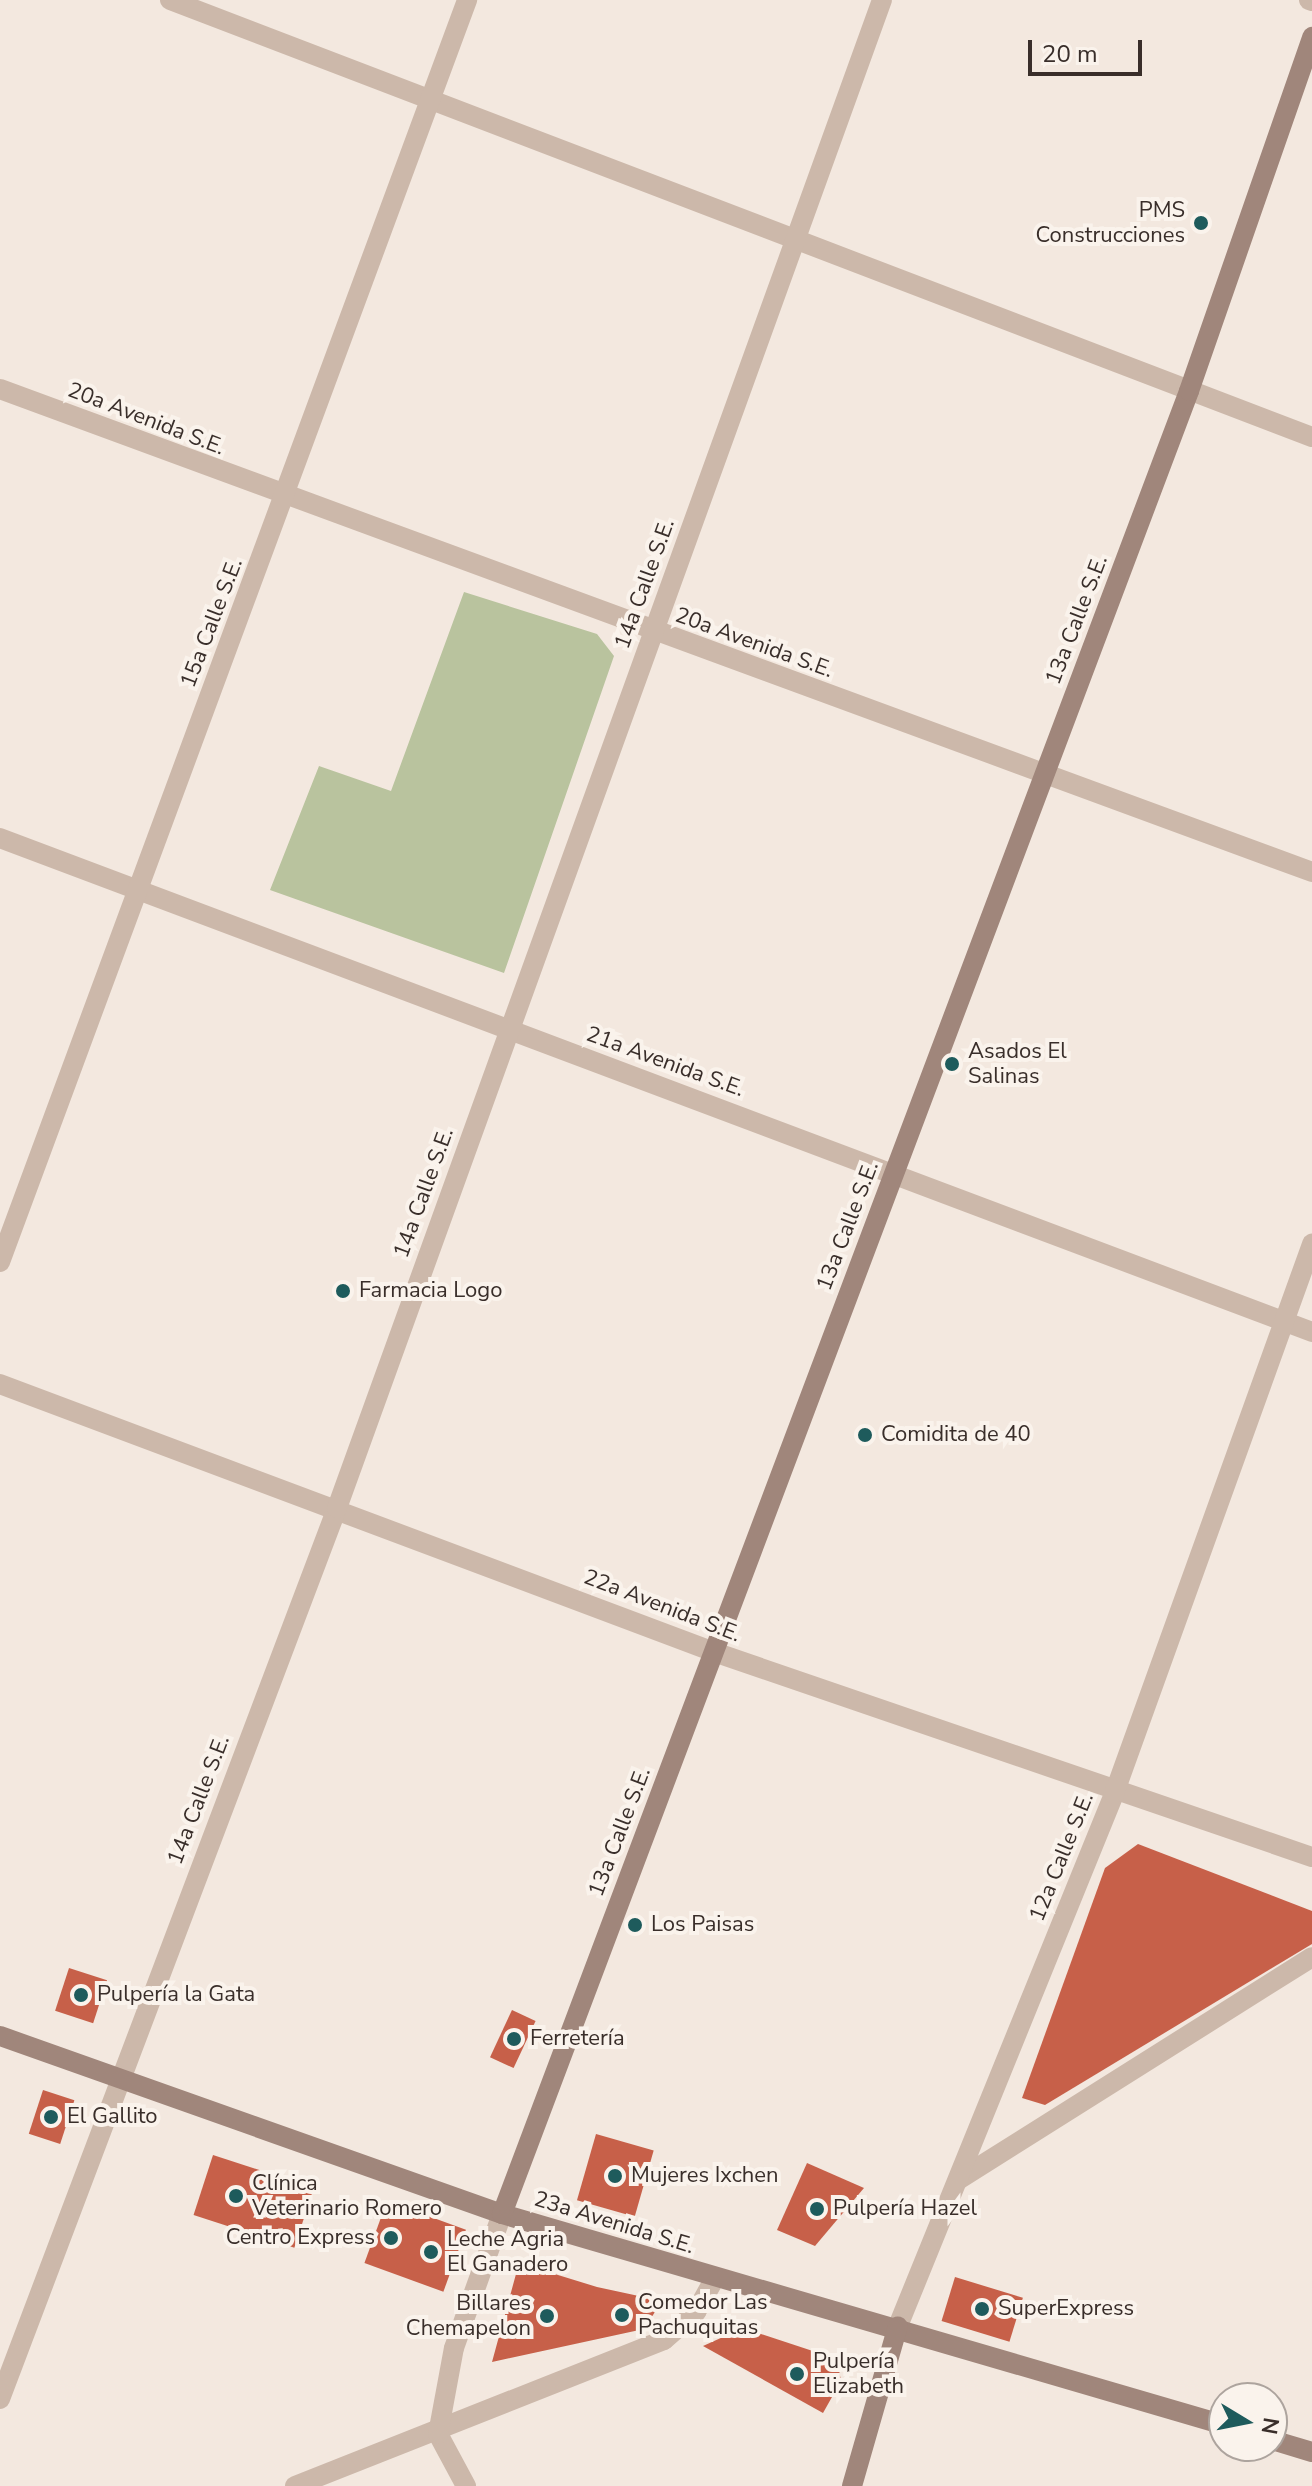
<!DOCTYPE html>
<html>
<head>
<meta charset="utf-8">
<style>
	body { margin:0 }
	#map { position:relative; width:1312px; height:2486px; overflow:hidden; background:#f3e8df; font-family:"Nunito Sans",sans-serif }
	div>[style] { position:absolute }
	.green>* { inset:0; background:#b9c39e }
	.building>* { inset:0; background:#c76049; transform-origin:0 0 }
	.street>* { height:20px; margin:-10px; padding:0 10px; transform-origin:10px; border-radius:10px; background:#ccb8aa }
	.secondary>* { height:20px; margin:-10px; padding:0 10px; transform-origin:10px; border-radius:10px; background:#a0867b }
	.dots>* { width:22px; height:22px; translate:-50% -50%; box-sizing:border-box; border:4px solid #faf3ec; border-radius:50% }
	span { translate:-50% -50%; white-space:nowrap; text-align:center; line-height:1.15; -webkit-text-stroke:8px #faf3ec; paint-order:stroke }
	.poi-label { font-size:22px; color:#392e2a }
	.right { translate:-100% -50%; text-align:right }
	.left { translate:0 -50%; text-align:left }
	.street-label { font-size:22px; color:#392e2a }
	.north { position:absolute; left:1208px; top:2382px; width:80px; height:80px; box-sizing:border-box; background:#faf3ec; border:2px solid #ada49e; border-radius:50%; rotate:100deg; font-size:22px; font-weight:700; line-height:32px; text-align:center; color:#392e2a }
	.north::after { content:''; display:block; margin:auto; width:28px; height:36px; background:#1e5b5c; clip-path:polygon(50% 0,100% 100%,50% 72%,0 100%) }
	.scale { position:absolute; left:1028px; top:40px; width:114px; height:36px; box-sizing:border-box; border:4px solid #392e2a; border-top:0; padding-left:10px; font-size:24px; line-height:28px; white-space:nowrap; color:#392e2a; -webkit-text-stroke:6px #faf3ec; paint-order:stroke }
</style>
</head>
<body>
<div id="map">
	<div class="green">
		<div style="clip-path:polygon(464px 592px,597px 634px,614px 656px,504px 973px,270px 890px,319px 766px,391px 791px)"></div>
	</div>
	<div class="building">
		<div style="clip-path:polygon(1138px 1844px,1312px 1911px,1312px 1944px,1045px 2105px,1022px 2098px,1105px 1868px)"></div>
		<div style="left:69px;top:1968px;width:40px;height:45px;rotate:18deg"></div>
		<div style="left:512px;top:2010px;width:26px;height:52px;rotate:25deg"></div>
		<div style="left:43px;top:2090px;width:33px;height:46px;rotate:18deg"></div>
		<div style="left:596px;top:2134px;width:60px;height:69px;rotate:16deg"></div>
		<div style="left:213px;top:2155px;width:106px;height:63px;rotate:18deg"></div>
		<div style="clip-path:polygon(807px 2163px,864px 2188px,815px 2246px,777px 2230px)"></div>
		<div style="left:387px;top:2201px;width:84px;height:66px;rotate:20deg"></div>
		<div style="clip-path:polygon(519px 2263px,597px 2287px,662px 2301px,644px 2329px,492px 2362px)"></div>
		<div style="left:955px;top:2277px;width:71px;height:46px;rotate:17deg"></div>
		<div style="clip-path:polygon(743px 2328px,837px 2359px,841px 2381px,823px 2413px,703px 2346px)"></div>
	</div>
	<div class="street">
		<div style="left:170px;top:0;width:1223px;rotate:20.94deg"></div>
		<div style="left:1309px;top:0;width:3px;rotate:18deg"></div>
		<div style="left:0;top:389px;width:1398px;rotate:20.21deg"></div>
		<div style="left:0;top:838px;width:1402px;rotate:20.63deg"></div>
		<div style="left:0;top:1262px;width:1346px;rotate:-69.69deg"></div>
		<div style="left:0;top:1384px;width:763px;rotate:20.57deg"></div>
		<div style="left:714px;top:1652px;width:632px;rotate:18.92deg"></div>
		<div style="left:958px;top:2180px;width:418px;rotate:-32.2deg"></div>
		<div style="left:898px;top:2326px;width:574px;rotate:-67.9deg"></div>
		<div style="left:1114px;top:1794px;width:585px;rotate:-70.2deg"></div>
		<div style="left:0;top:2399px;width:953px;rotate:-69.28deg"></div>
		<div style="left:337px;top:1508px;width:1603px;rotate:-70.13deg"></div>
		<div style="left:295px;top:2486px;width:397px;rotate:-21.6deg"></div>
		<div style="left:664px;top:2340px;width:43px;rotate:-41.2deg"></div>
		<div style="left:696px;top:2312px;width:38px;rotate:-61deg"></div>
		<div style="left:466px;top:2486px;width:59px;rotate:-118.3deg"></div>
		<div style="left:438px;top:2434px;width:87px;rotate:-79.5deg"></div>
		<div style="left:454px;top:2348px;width:142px;rotate:-70.3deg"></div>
	</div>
	<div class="secondary">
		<div style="left:0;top:2036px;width:533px;rotate:19.52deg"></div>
		<div style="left:502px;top:2214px;width:752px;rotate:16.29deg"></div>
		<div style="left:502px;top:2214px;width:1948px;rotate:-69.35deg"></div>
		<div style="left:1189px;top:391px;width:375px;rotate:-70.8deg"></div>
		<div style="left:1272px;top:2440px;width:42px;rotate:16.7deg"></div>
		<div style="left:852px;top:2486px;width:166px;rotate:-74deg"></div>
	</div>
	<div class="dots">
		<div style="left:1201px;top:223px;background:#1e5b5c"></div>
		<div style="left:952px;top:1064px;background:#1e5b5c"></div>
		<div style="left:343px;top:1291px;background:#1e5b5c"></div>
		<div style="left:865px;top:1435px;background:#1e5b5c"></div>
		<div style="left:635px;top:1925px;background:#1e5b5c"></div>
		<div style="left:81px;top:1995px;background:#1e5b5c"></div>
		<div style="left:514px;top:2039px;background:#1e5b5c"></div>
		<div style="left:51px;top:2117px;background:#1e5b5c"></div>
		<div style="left:615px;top:2176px;background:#1e5b5c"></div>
		<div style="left:236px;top:2196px;background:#1e5b5c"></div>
		<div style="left:817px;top:2209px;background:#1e5b5c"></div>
		<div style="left:391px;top:2238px;background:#1e5b5c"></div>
		<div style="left:431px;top:2252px;background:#1e5b5c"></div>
		<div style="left:982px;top:2309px;background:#1e5b5c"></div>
		<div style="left:622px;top:2315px;background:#1e5b5c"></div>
		<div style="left:547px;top:2316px;background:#1e5b5c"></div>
		<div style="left:797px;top:2374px;background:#1e5b5c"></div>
	</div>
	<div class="poi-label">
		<span class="right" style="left:1185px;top:223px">PMS<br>Construcciones</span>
		<span class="left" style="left:968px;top:1064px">Asados El<br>Salinas</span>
		<span class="left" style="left:359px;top:1291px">Farmacia Logo</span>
		<span class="left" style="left:881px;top:1435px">Comidita de 40</span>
		<span class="left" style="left:651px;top:1925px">Los Paisas</span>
		<span class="left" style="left:97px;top:1995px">Pulpería la Gata</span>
		<span class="left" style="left:530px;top:2039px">Ferretería</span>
		<span class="left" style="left:67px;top:2117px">El Gallito</span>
		<span class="left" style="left:631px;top:2176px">Mujeres Ixchen</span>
		<span class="left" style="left:252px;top:2196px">Clínica<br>Veterinario Romero</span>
		<span class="left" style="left:833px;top:2209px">Pulpería Hazel</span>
		<span class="right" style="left:375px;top:2238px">Centro Express</span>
		<span class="left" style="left:447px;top:2252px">Leche Agria<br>El Ganadero</span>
		<span class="left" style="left:638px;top:2315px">Comedor Las<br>Pachuquitas</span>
		<span class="right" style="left:531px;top:2316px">Billares<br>Chemapelon</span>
		<span class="left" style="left:998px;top:2309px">SuperExpress</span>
		<span class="left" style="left:813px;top:2374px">Pulpería<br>Elizabeth</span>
	</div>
	<div class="street-label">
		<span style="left:146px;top:419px;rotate:21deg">20a Avenida S.E.</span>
		<span style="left:645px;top:584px;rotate:-70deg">14a Calle S.E.</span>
		<span style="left:1077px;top:620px;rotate:-69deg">13a Calle S.E.</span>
		<span style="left:212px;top:623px;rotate:-69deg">15a Calle S.E.</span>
		<span style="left:754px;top:643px;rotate:20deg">20a Avenida S.E.</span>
		<span style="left:665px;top:1062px;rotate:20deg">21a Avenida S.E.</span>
		<span style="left:424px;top:1193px;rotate:-70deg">14a Calle S.E.</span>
		<span style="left:848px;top:1226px;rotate:-69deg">13a Calle S.E.</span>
		<span style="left:662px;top:1606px;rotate:21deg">22a Avenida S.E.</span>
		<span style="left:199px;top:1800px;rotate:-69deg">14a Calle S.E.</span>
		<span style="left:620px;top:1832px;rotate:-69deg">13a Calle S.E.</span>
		<span style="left:1062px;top:1857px;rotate:-68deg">12a Calle S.E.</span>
		<span style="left:614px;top:2223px;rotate:17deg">23a Avenida S.E.</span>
	</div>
	<div class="north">N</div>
	<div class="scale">20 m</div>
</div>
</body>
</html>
